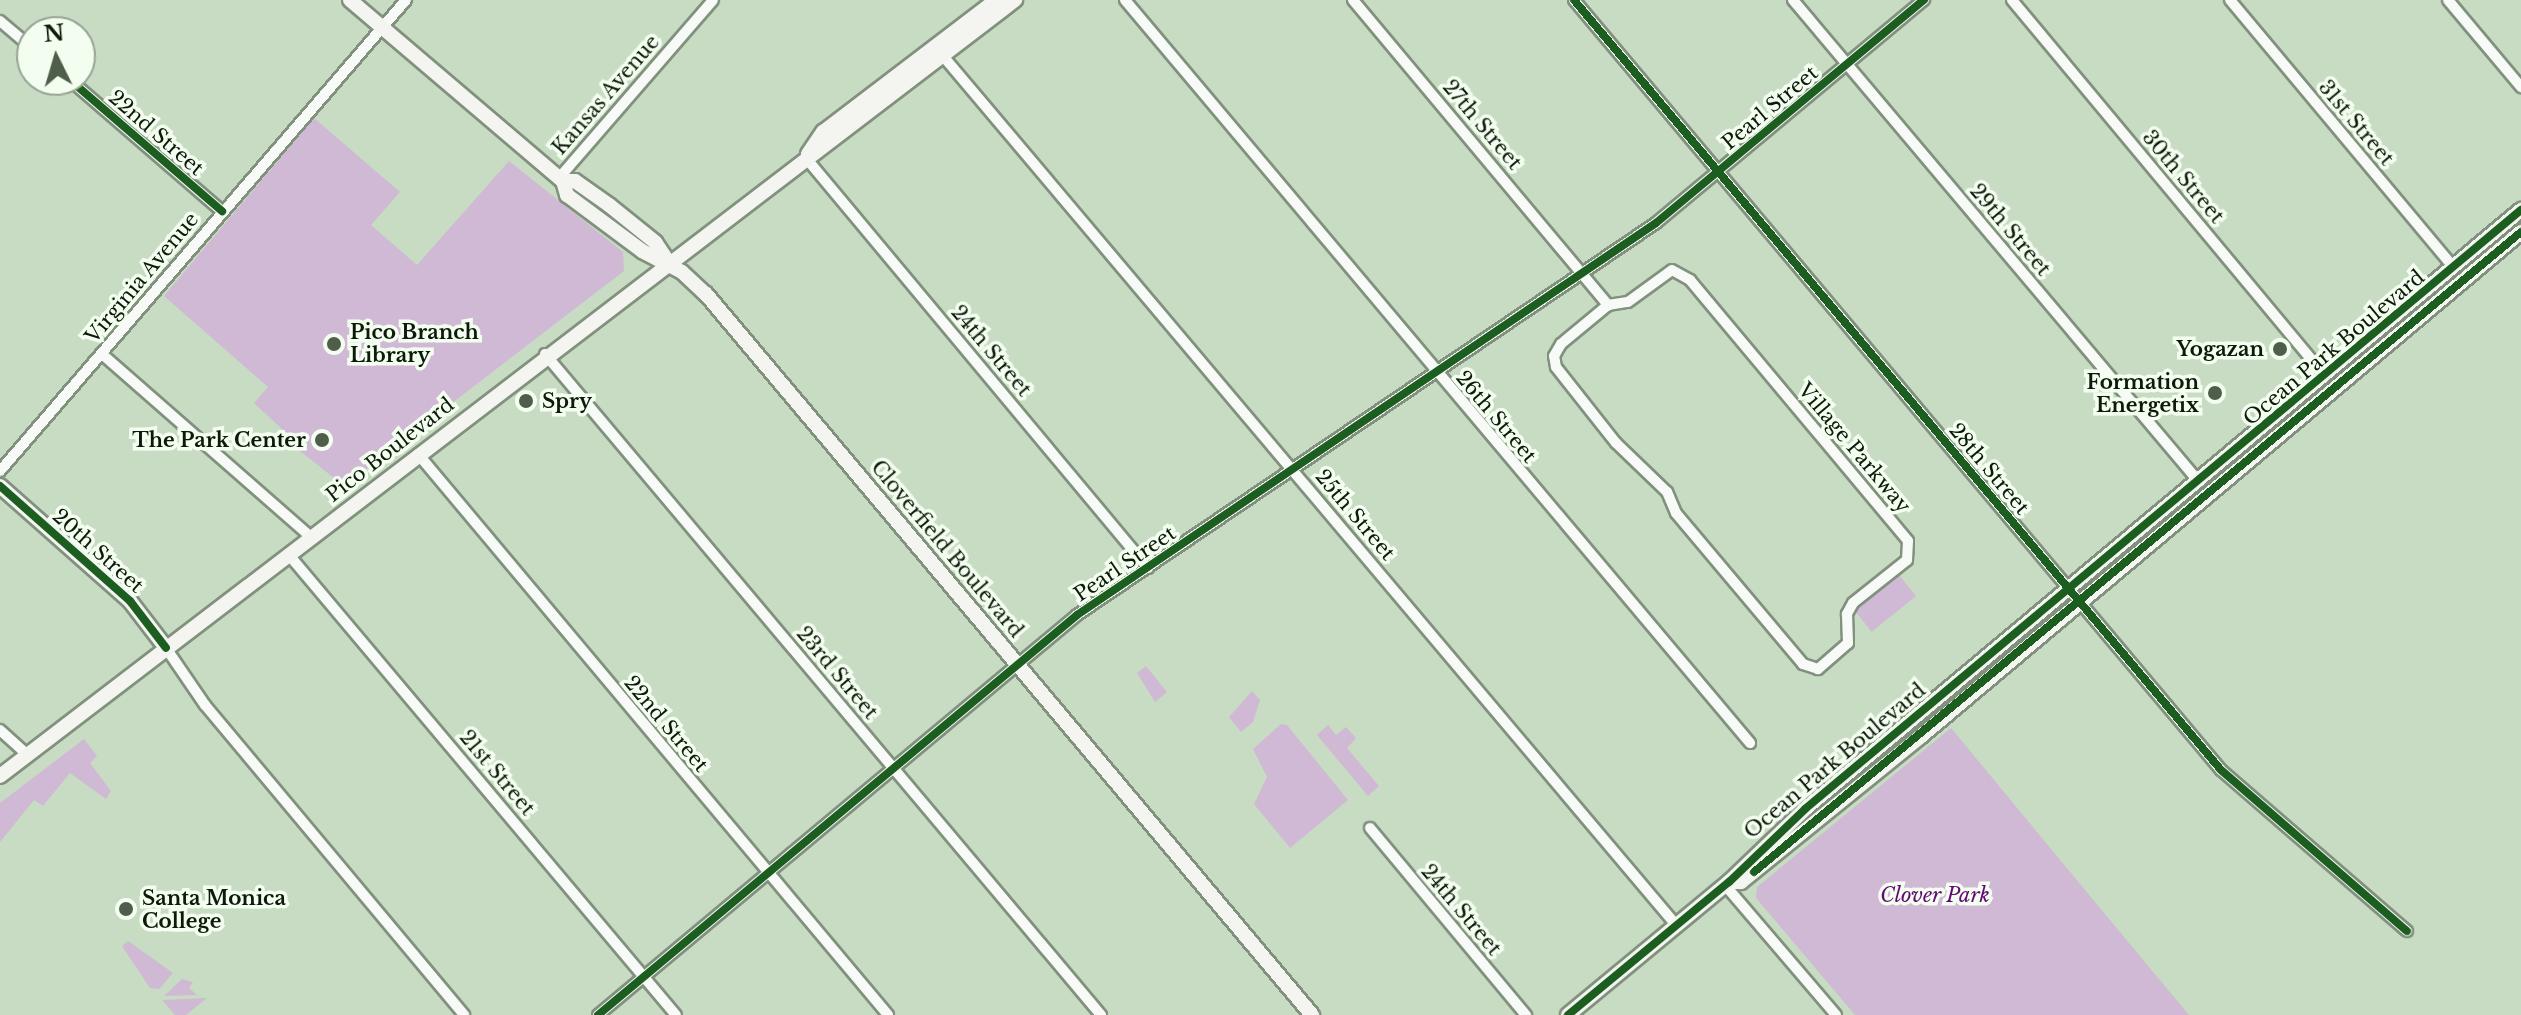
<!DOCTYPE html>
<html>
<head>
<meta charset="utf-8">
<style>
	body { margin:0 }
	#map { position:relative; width:2521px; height:1015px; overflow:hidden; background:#c7dcc2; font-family:"Libre Baskerville",serif }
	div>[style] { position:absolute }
	.green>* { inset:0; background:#d0b9d5; transform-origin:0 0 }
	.roads { filter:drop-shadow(2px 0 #81917e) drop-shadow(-2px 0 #81917e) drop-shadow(0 2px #81917e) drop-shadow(0 -2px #81917e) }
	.street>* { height:10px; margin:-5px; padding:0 5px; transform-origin:5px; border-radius:5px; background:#f7faf6 }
	.secondary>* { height:14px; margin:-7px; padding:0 7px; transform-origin:7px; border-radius:7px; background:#f4f4f0 }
	.cycleway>* { height:8px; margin:-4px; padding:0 4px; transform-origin:4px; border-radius:4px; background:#1b5e20 }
	.dots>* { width:22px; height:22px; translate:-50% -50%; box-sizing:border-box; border:4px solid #f3fef0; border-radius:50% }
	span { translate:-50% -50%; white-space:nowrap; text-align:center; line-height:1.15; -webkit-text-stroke:7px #f3fef0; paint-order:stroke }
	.street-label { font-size:20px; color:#0d1a0a }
	.poi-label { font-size:20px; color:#0d1a0a; font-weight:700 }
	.left { translate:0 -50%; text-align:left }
	.right { translate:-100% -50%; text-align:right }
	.park-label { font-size:20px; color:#620774; font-style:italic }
	.north { position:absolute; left:16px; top:16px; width:80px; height:80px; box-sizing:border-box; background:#f3fef0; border:2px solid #97a394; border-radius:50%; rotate:355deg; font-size:22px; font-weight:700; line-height:32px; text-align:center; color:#0d1a0a }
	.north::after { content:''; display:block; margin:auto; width:28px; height:36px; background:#4e5e4a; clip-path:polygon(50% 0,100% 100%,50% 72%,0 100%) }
</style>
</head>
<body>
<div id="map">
	<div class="green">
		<div style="clip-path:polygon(314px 118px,400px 192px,371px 225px,417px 265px,509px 161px,623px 252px,624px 271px,344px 486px,280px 435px,283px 430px,254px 403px,268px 387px,164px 296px)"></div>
		<div style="left:1899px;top:575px;width:27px;height:57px;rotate:51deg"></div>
		<div style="clip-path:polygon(1146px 666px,1167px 692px,1155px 702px,1137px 673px)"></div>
		<div style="clip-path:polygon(1252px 691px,1260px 700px,1253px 722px,1241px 732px,1229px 717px)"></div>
		<div style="clip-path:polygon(1281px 724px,1287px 725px,1348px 800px,1290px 848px,1254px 804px,1267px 777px,1253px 749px)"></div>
		<div style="clip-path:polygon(1328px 725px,1336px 735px,1346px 727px,1356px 738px,1347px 748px,1379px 786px,1368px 796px,1317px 735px)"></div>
		<div style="clip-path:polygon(1951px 728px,2090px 896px,2189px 1015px,1855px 1015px,1756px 898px,1757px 887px)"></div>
		<div style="clip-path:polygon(84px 739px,97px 756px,90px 763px,111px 791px,106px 799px,70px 773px,43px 806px,34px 800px,0 842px,0 803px)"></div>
		<div style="clip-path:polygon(128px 941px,173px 973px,159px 989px,150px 988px,122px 946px)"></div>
		<div style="clip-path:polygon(182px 979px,193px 982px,189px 988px,197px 995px,164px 996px)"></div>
		<div style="clip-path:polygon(207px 998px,186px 1015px,175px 1015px,162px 1000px)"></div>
	</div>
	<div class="roads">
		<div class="street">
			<div style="left:1125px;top:0;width:971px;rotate:49.93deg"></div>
			<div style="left:1353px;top:0;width:398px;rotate:50.1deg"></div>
			<div style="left:1574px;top:0;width:1006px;rotate:49.96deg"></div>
			<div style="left:2221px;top:770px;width:246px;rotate:40.9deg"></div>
			<div style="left:1793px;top:0;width:630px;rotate:49.89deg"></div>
			<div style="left:2012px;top:0;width:489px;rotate:50.2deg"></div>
			<div style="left:2230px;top:0;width:349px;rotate:50.1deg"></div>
			<div style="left:2448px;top:0;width:114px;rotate:50deg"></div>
			<div style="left:0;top:21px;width:42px;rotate:40.2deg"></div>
			<div style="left:943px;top:56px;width:1137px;rotate:49.85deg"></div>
			<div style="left:70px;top:80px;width:201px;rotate:40.8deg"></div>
			<div style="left:806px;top:158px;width:534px;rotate:50.17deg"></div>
			<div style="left:559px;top:178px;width:235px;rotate:-49.1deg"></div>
			<div style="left:1672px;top:270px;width:21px;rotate:29deg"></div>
			<div style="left:1690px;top:280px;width:340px;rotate:50.1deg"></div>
			<div style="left:1908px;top:541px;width:19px;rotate:93deg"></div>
			<div style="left:1907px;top:560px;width:69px;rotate:141.5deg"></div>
			<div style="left:1853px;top:603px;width:13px;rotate:119deg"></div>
			<div style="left:1847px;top:614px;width:29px;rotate:88deg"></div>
			<div style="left:1848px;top:643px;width:40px;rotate:139deg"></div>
			<div style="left:1818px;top:669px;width:16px;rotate:-162deg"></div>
			<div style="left:1803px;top:664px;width:197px;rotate:-130.1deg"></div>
			<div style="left:1676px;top:513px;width:23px;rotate:-113deg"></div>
			<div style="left:1667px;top:492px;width:71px;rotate:-136.1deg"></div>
			<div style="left:1616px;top:443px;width:97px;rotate:-128.3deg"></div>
			<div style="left:1556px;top:367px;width:11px;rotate:-100deg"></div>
			<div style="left:1554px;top:356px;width:14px;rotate:-60deg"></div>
			<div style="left:1561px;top:344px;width:61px;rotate:-39.7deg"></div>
			<div style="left:1608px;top:305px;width:20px;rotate:-9deg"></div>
			<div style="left:1628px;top:302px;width:54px;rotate:-36deg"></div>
			<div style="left:102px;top:354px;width:278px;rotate:41.2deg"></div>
			<div style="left:545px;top:354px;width:864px;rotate:49.93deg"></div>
			<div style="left:418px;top:454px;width:732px;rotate:50.04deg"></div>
			<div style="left:0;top:471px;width:622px;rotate:-49.24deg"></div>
			<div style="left:289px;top:555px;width:601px;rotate:49.93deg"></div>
			<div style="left:166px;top:648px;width:69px;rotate:55.6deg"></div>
			<div style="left:205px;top:705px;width:404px;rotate:50.1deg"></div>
			<div style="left:0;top:730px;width:36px;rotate:42deg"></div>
			<div style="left:1370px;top:828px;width:244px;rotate:50.2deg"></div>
			<div style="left:1725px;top:885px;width:171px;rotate:49.5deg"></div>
			<div style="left:598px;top:1015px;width:624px;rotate:-39.86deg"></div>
			<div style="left:1077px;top:615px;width:699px;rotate:-34.1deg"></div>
			<div style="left:1656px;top:223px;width:349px;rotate:-39.8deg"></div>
		</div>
		<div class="secondary">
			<div style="left:350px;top:0;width:280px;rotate:40.4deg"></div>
			<div style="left:563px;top:181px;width:15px;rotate:74deg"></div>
			<div style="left:567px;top:195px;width:94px;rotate:36.7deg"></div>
			<div style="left:642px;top:251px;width:45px;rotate:27.7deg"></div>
			<div style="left:682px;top:272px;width:33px;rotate:43deg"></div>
			<div style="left:706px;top:294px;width:942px;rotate:49.95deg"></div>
			<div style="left:808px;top:154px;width:27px;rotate:-56deg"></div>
			<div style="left:823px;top:132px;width:218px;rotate:-37.3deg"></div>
			<div style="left:563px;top:181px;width:12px"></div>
			<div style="left:575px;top:181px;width:42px;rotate:35.2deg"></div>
			<div style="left:609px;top:205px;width:59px;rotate:38.8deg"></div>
			<div style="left:655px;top:242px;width:23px;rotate:56deg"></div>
			<div style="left:0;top:486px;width:174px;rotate:41.5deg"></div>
			<div style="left:130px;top:601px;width:59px;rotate:52.5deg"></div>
			<div style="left:0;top:776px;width:1278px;rotate:-37.4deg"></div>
			<div style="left:1729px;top:882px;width:12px"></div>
			<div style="left:1741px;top:882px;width:230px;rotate:-39deg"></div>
			<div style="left:1920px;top:737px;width:785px;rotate:-40.04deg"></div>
			<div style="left:1568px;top:1015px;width:209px;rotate:-39.6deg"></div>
			<div style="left:1729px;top:882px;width:105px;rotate:-43.8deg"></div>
			<div style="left:1805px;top:809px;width:934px;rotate:-39.92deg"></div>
		</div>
	</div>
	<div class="cycleway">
		<div style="left:1574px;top:0;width:1006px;rotate:49.96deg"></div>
		<div style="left:2221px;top:770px;width:246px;rotate:40.9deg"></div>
		<div style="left:70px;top:80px;width:201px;rotate:40.8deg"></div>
		<div style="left:0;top:486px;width:174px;rotate:41.5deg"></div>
		<div style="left:130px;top:601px;width:59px;rotate:52.5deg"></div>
		<div style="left:1754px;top:872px;width:999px;rotate:-39.84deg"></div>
		<div style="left:598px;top:1015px;width:624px;rotate:-39.86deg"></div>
		<div style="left:1077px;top:615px;width:699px;rotate:-34.1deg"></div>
		<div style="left:1656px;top:223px;width:349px;rotate:-39.8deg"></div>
		<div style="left:1568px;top:1015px;width:209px;rotate:-39.6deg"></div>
		<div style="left:1729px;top:882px;width:105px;rotate:-43.8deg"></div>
		<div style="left:1805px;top:809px;width:934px;rotate:-39.92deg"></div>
	</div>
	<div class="dots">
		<div style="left:334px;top:344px;background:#4e5e4a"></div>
		<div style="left:2280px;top:349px;background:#4e5e4a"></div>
		<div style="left:2215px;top:393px;background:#4e5e4a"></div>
		<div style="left:526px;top:401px;background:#4e5e4a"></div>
		<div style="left:322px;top:440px;background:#4e5e4a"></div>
		<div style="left:126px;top:909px;background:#4e5e4a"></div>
	</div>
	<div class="street-label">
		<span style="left:606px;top:95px;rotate:-49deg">Kansas Avenue</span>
		<span style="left:1770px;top:108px;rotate:-40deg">Pearl Street</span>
		<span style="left:2356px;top:123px;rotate:50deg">31st Street</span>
		<span style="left:1482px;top:125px;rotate:50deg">27th Street</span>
		<span style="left:156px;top:133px;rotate:41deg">22nd Street</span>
		<span style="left:2183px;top:177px;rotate:50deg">30th Street</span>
		<span style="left:2010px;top:230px;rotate:50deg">29th Street</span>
		<span style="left:142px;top:278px;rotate:-50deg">Virginia Avenue</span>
		<span style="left:2334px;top:348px;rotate:-40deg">Ocean Park Boulevard</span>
		<span style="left:991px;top:351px;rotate:50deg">24th Street</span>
		<span style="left:1496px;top:417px;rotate:50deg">26th Street</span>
		<span style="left:1854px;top:448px;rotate:50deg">Village Parkway</span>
		<span style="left:390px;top:450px;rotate:-38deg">Pico Boulevard</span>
		<span style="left:1989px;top:469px;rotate:50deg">28th Street</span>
		<span style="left:1355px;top:515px;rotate:50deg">25th Street</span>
		<span style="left:947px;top:549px;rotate:50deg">Cloverfield Boulevard</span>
		<span style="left:98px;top:551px;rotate:42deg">20th Street</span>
		<span style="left:1125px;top:564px;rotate:-34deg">Pearl Street</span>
		<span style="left:837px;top:673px;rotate:50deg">23rd Street</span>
		<span style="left:666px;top:724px;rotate:50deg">22nd Street</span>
		<span style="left:1835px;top:761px;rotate:-40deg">Ocean Park Boulevard</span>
		<span style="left:497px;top:773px;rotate:50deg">21st Street</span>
		<span style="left:1461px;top:910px;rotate:50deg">24th Street</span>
	</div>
	<div class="poi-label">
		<span class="left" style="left:350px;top:344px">Pico Branch<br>Library</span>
		<span class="right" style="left:2264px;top:349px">Yogazan</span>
		<span class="right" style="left:2199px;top:394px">Formation<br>Energetix</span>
		<span class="left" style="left:542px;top:401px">Spry</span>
		<span class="right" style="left:306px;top:440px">The Park Center</span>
		<span class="left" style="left:142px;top:910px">Santa Monica<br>College</span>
	</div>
	<div class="park-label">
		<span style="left:1935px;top:895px">Clover Park</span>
	</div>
	<div class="north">N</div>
</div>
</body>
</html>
